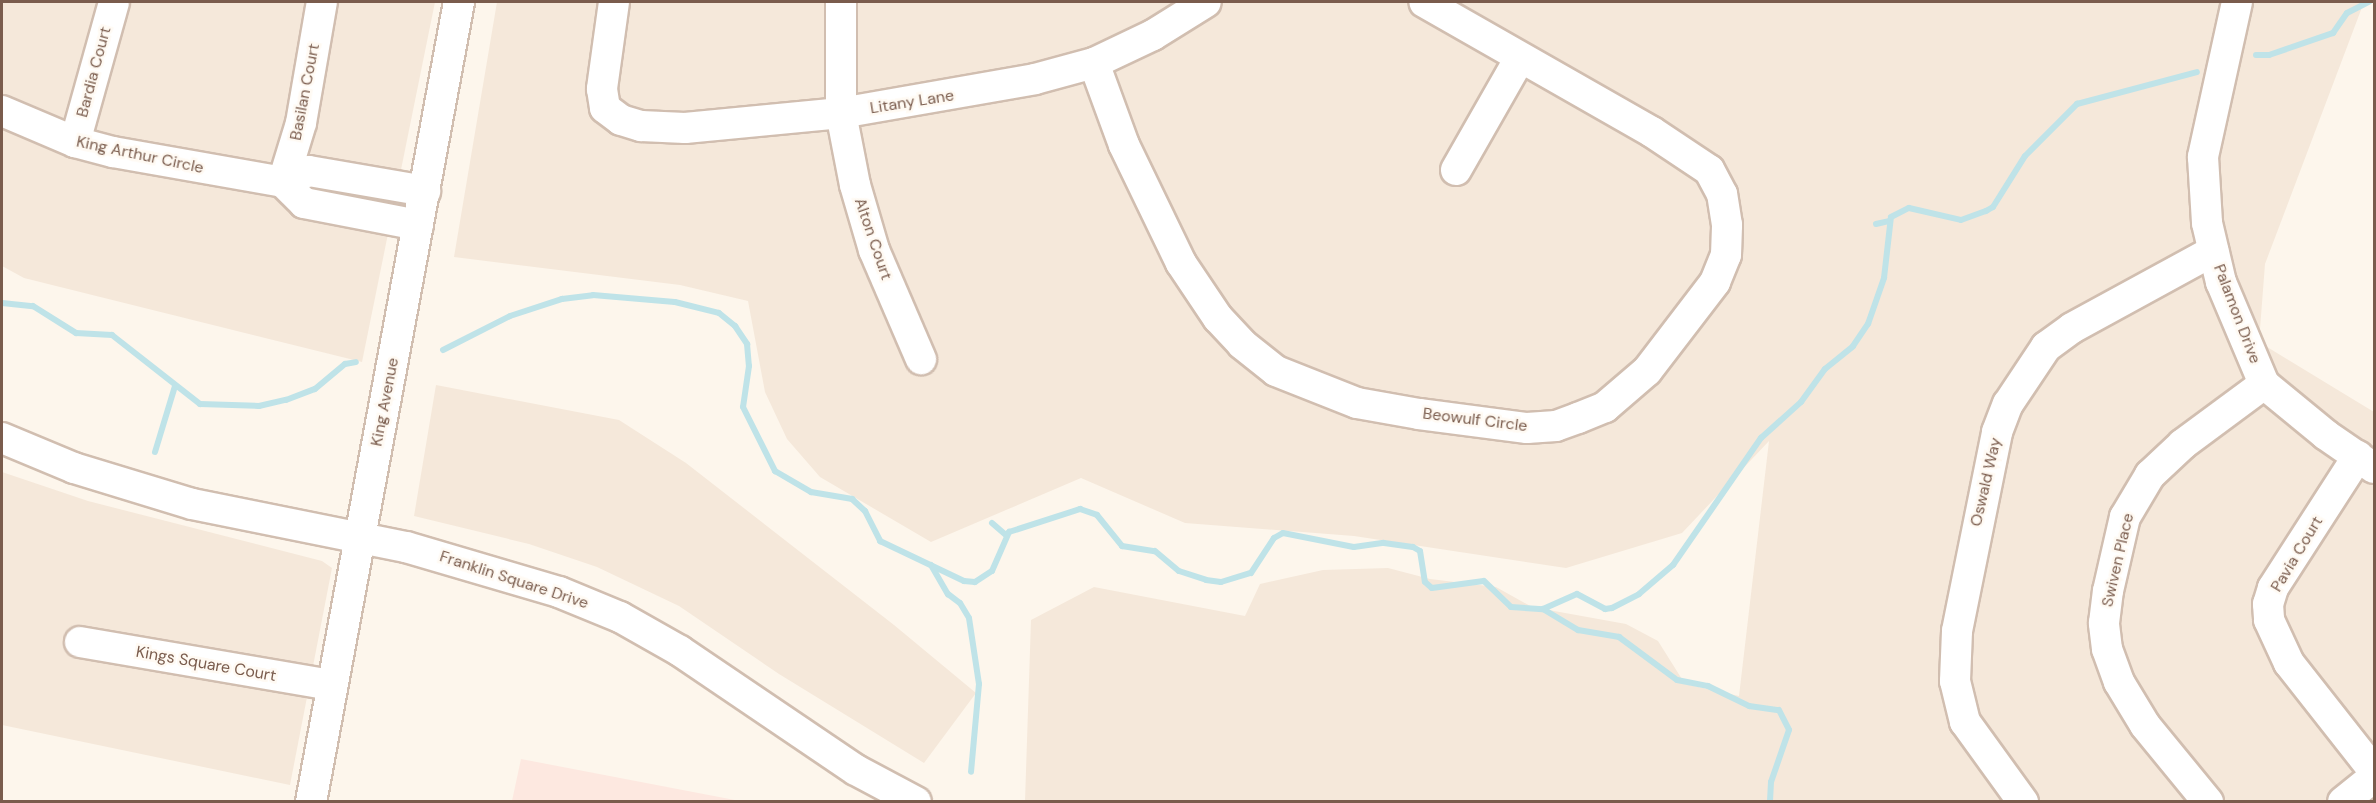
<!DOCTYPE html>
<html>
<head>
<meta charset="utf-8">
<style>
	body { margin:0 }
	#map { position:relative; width:2376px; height:803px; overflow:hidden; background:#fdf6ec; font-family:"DM Sans",sans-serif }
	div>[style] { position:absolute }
	.residential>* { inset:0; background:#f5e8da }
	.commercial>* { inset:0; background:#fde8e0 }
	.stream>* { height:6px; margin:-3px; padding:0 3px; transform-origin:3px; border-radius:3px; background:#bfe3e8 }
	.roads { filter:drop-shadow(2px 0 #d1beb0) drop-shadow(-2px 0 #d1beb0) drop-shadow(0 2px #d1beb0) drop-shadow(0 -2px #d1beb0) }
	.minor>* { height:30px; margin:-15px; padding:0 15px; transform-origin:15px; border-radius:15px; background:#fff }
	span { translate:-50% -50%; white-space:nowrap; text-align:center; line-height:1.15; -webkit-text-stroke:5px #fffaf3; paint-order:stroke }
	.street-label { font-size:16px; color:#7a5c4d }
	.frame { position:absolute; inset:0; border:3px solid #7a5c4d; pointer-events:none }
</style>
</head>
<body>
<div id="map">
	<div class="residential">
		<div style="clip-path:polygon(2px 2px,435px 2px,362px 362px,24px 278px,2px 266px)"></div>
		<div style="clip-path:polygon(497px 2px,2364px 2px,2265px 264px,2259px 342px,2374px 412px,2374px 801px,1025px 801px,1031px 620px,1094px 587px,1245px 616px,1260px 584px,1323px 570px,1388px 568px,1430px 579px,1496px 587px,1532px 607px,1626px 624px,1658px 641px,1685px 684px,1739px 696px,1769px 441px,1682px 533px,1566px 568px,1354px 536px,1185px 523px,1081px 478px,931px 542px,820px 477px,787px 439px,765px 392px,748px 301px,680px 285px,454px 257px)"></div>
		<div style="clip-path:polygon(436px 385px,619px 420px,686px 463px,894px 625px,976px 693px,924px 763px,779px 674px,679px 606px,597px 567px,529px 544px,414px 516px)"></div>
		<div style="clip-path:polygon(2px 472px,88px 501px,322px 561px,332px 568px,290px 785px,2px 725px)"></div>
	</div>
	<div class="commercial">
		<div style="clip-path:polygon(521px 759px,740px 801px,512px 801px)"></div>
	</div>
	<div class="stream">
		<div style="left:2256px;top:55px;width:13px"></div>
		<div style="left:2269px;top:55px;width:68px;rotate:-19deg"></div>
		<div style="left:2333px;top:33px;width:24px;rotate:-55deg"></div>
		<div style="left:2347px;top:13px;width:25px;rotate:-27deg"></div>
		<div style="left:1876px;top:224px;width:13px;rotate:-13deg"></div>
		<div style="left:2px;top:303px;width:31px;rotate:6deg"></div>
		<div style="left:33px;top:306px;width:51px;rotate:32.1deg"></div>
		<div style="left:76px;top:333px;width:36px;rotate:3deg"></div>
		<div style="left:112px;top:335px;width:112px;rotate:38.1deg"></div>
		<div style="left:200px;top:404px;width:59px;rotate:1.9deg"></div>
		<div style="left:259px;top:406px;width:28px;rotate:-13deg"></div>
		<div style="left:286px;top:400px;width:31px;rotate:-21deg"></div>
		<div style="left:315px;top:389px;width:39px;rotate:-40deg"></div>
		<div style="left:345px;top:364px;width:11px;rotate:-10deg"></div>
		<div style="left:443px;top:350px;width:75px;rotate:-26.9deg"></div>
		<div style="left:510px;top:316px;width:55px;rotate:-18.1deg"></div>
		<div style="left:562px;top:299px;width:31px;rotate:-7deg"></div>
		<div style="left:593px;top:295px;width:82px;rotate:4.9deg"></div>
		<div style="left:675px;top:302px;width:45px;rotate:14deg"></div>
		<div style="left:719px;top:313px;width:21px;rotate:39deg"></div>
		<div style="left:735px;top:326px;width:22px;rotate:56deg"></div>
		<div style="left:747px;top:344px;width:22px;rotate:85deg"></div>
		<div style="left:749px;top:366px;width:41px;rotate:98.3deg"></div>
		<div style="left:743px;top:407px;width:72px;rotate:63.4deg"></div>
		<div style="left:775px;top:471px;width:42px;rotate:30.3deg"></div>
		<div style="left:811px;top:492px;width:42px;rotate:9.7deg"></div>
		<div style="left:852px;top:499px;width:18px;rotate:43deg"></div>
		<div style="left:865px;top:511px;width:34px;rotate:63deg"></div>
		<div style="left:880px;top:541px;width:93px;rotate:25.5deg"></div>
		<div style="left:964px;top:581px;width:11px;rotate:5deg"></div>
		<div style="left:975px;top:582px;width:20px;rotate:-33deg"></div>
		<div style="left:992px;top:571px;width:43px;rotate:-66.4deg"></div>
		<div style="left:1009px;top:532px;width:75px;rotate:-17.9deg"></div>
		<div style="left:1080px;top:509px;width:18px;rotate:19deg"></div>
		<div style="left:1097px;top:515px;width:40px;rotate:51deg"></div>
		<div style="left:1122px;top:546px;width:33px;rotate:9deg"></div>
		<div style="left:1155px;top:551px;width:31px;rotate:40deg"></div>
		<div style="left:1179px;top:571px;width:28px;rotate:18deg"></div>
		<div style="left:1206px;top:580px;width:15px;rotate:8deg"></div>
		<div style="left:1221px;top:582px;width:31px;rotate:-17deg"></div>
		<div style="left:1251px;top:573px;width:42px;rotate:-56.7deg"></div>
		<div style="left:1274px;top:538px;width:10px;rotate:-29deg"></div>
		<div style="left:1283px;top:533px;width:72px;rotate:11.2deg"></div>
		<div style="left:1354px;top:547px;width:30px;rotate:-8deg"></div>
		<div style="left:1384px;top:543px;width:29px;rotate:8deg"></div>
		<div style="left:1413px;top:547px;width:8px;rotate:30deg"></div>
		<div style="left:1420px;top:551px;width:31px;rotate:81deg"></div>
		<div style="left:1425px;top:582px;width:9px;rotate:41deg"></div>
		<div style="left:1432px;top:588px;width:52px;rotate:-7.7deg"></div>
		<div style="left:1484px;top:581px;width:37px;rotate:44deg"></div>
		<div style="left:1511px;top:607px;width:32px;rotate:4deg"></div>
		<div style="left:1543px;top:609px;width:37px;rotate:-24deg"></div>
		<div style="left:1577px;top:594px;width:32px;rotate:28deg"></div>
		<div style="left:1605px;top:609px;width:7px;rotate:-8deg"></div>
		<div style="left:1612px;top:608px;width:30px;rotate:-27deg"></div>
		<div style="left:1639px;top:594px;width:45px;rotate:-40.5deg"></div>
		<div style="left:1673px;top:565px;width:155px;rotate:-55.3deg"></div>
		<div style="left:1761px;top:438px;width:54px;rotate:-42deg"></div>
		<div style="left:1801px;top:402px;width:41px;rotate:-54deg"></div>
		<div style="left:1825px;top:369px;width:36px;rotate:-39deg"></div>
		<div style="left:1853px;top:346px;width:27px;rotate:-56deg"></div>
		<div style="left:1868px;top:324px;width:49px;rotate:-70.8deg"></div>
		<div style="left:1884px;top:278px;width:61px;rotate:-83.5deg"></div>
		<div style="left:1891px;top:217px;width:20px;rotate:-27deg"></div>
		<div style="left:1909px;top:208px;width:53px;rotate:13deg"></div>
		<div style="left:1961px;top:220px;width:27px;rotate:-20deg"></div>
		<div style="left:1986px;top:211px;width:8px;rotate:-30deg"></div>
		<div style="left:1993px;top:207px;width:60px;rotate:-57.9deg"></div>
		<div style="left:2025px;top:156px;width:74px;rotate:-45deg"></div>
		<div style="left:2077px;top:104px;width:124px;rotate:-14.9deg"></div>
		<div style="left:155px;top:452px;width:69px;rotate:-73.1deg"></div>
		<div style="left:992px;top:523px;width:18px;rotate:41deg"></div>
		<div style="left:931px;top:565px;width:34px;rotate:60deg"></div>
		<div style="left:948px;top:594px;width:15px;rotate:37deg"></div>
		<div style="left:960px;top:603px;width:17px;rotate:59deg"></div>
		<div style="left:969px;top:618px;width:67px;rotate:81.4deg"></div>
		<div style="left:979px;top:684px;width:88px;rotate:95.2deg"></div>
		<div style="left:1543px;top:609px;width:41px;rotate:31deg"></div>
		<div style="left:1578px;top:630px;width:42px;rotate:9.7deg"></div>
		<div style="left:1619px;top:637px;width:72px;rotate:36.6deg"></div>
		<div style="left:1677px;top:680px;width:32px;rotate:11deg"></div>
		<div style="left:1708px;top:686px;width:46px;rotate:26deg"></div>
		<div style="left:1749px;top:706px;width:30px;rotate:8deg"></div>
		<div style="left:1779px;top:710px;width:22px;rotate:63deg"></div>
		<div style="left:1789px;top:730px;width:55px;rotate:109.1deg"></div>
		<div style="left:1771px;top:782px;width:20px;rotate:93deg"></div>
	</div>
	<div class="roads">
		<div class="minor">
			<div style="left:614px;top:2px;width:88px;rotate:97.9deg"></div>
			<div style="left:602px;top:89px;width:19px;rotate:81deg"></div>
			<div style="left:605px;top:108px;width:20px;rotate:37deg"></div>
			<div style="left:621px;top:120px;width:21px;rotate:17deg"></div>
			<div style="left:641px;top:126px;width:44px;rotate:2.6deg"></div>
			<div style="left:685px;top:128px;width:157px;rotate:-5.5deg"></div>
			<div style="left:841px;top:113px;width:197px;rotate:-9.9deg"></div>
			<div style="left:1035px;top:79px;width:61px;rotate:-15.2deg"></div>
			<div style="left:1094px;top:63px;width:65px;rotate:-25.4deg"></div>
			<div style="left:1153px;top:35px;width:62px;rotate:-31.9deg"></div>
			<div style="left:841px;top:2px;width:111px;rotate:90deg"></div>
			<div style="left:841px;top:113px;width:73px;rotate:79deg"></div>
			<div style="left:855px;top:185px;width:68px;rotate:73.7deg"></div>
			<div style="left:874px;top:250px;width:119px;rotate:66.7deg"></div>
			<div style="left:2237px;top:2px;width:159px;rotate:102.4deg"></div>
			<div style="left:2203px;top:157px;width:66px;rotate:86.5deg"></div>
			<div style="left:2207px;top:223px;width:61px;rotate:76.7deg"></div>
			<div style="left:2221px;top:282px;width:111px;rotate:67.1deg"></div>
			<div style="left:2264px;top:384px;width:80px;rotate:39.4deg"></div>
			<div style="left:2326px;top:435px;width:58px;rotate:34.5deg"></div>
			<div style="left:1094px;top:63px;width:87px;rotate:69.9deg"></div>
			<div style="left:1124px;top:145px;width:131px;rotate:64.2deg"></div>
			<div style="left:1181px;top:263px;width:66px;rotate:56.1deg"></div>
			<div style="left:1218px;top:318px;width:35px;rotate:47deg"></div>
			<div style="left:1242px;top:344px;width:43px;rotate:38.5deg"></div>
			<div style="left:1276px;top:371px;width:87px;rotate:21.6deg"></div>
			<div style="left:1357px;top:403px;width:63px;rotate:10.1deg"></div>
			<div style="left:1419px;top:414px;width:109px;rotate:7.4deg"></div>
			<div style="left:1527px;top:428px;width:29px;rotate:-4deg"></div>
			<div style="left:1556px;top:426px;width:23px;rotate:-20deg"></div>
			<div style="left:1578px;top:418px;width:29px;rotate:-22deg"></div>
			<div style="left:1605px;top:407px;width:55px;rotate:-40.6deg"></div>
			<div style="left:1647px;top:371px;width:112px;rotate:-52.6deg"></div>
			<div style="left:1715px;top:282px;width:29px;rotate:-68deg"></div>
			<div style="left:1726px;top:255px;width:30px;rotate:-88deg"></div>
			<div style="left:1727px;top:225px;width:31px;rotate:-99deg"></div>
			<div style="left:1722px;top:194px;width:27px;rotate:-118deg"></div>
			<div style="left:1709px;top:170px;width:69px;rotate:-146.3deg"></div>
			<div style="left:1652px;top:132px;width:262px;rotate:-150.3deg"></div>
			<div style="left:2px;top:111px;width:79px;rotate:23deg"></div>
			<div style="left:75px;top:142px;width:39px;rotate:15deg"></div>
			<div style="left:113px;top:152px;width:173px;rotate:10deg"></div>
			<div style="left:283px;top:182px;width:62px;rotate:-73deg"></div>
			<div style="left:301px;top:123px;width:123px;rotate:-80.2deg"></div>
			<div style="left:75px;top:142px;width:145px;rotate:-74.4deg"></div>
			<div style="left:1456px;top:170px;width:129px;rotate:-60.3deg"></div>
			<div style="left:418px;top:225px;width:116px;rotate:-169.1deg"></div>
			<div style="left:304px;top:203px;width:30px;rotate:-135deg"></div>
			<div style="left:283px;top:182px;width:28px;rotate:-23deg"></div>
			<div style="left:309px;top:171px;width:118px;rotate:9.8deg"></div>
			<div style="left:2px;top:438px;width:78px;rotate:22.6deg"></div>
			<div style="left:74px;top:468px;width:123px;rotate:17deg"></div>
			<div style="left:192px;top:504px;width:218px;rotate:11.4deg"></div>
			<div style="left:406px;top:547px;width:159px;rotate:16.4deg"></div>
			<div style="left:559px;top:592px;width:66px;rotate:22.3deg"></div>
			<div style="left:620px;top:617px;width:69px;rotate:29.5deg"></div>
			<div style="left:680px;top:651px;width:212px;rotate:34.1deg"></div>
			<div style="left:856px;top:770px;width:68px;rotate:28.1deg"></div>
			<div style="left:2358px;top:456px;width:157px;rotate:122.8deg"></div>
			<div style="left:2273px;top:588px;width:17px;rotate:107deg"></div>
			<div style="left:2268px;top:604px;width:16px;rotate:86deg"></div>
			<div style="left:2269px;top:620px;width:47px;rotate:65.1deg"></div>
			<div style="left:2289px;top:663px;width:137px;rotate:51.8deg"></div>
			<div style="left:80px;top:642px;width:256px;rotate:9.7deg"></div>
			<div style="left:311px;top:802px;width:814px;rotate:-79.52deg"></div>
			<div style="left:2023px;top:802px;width:99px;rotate:-125.9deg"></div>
			<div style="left:1965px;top:722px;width:42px;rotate:-103.7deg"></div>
			<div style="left:1955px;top:681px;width:50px;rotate:-87.7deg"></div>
			<div style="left:1957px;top:631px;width:203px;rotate:-78.6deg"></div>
			<div style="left:1997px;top:432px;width:30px;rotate:-69deg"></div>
			<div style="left:2008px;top:404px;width:69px;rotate:-56.3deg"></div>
			<div style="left:2046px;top:347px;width:32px;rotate:-36deg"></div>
			<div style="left:2072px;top:328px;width:161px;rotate:-28.6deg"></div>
			<div style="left:2208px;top:802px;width:99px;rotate:-129.3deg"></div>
			<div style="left:2145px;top:725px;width:50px;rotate:-121.2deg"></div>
			<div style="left:2119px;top:682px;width:35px;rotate:-110deg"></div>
			<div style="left:2107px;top:649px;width:26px;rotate:-97deg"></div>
			<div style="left:2104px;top:623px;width:32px;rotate:-83deg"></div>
			<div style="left:2108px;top:591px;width:76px;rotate:-77.1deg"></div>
			<div style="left:2125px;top:517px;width:49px;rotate:-59.2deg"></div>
			<div style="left:2150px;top:475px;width:45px;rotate:-43.2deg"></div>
			<div style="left:2183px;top:444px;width:101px;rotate:-36.5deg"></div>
			<div style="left:2343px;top:802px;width:40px;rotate:-39deg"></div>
		</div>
	</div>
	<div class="street-label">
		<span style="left:94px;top:72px;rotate:-75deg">Bardia Court</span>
		<span style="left:305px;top:92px;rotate:-79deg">Basilan Court</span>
		<span style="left:912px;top:102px;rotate:-9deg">Litany Lane</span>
		<span style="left:140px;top:155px;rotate:12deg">King Arthur Circle</span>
		<span style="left:873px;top:239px;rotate:71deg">Alton Court</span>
		<span style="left:2237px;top:314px;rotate:69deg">Palamon Drive</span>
		<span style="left:385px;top:402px;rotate:-79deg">King Avenue</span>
		<span style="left:1475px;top:420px;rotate:7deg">Beowulf Circle</span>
		<span style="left:1986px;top:482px;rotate:-77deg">Oswald Way</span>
		<span style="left:2297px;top:554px;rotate:-59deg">Pavia Court</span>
		<span style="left:2118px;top:560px;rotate:-77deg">Swiven Place</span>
		<span style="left:514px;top:580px;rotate:18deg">Franklin Square Drive</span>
		<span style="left:206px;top:664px;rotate:10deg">Kings Square Court</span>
	</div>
	<div class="frame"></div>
</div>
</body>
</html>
